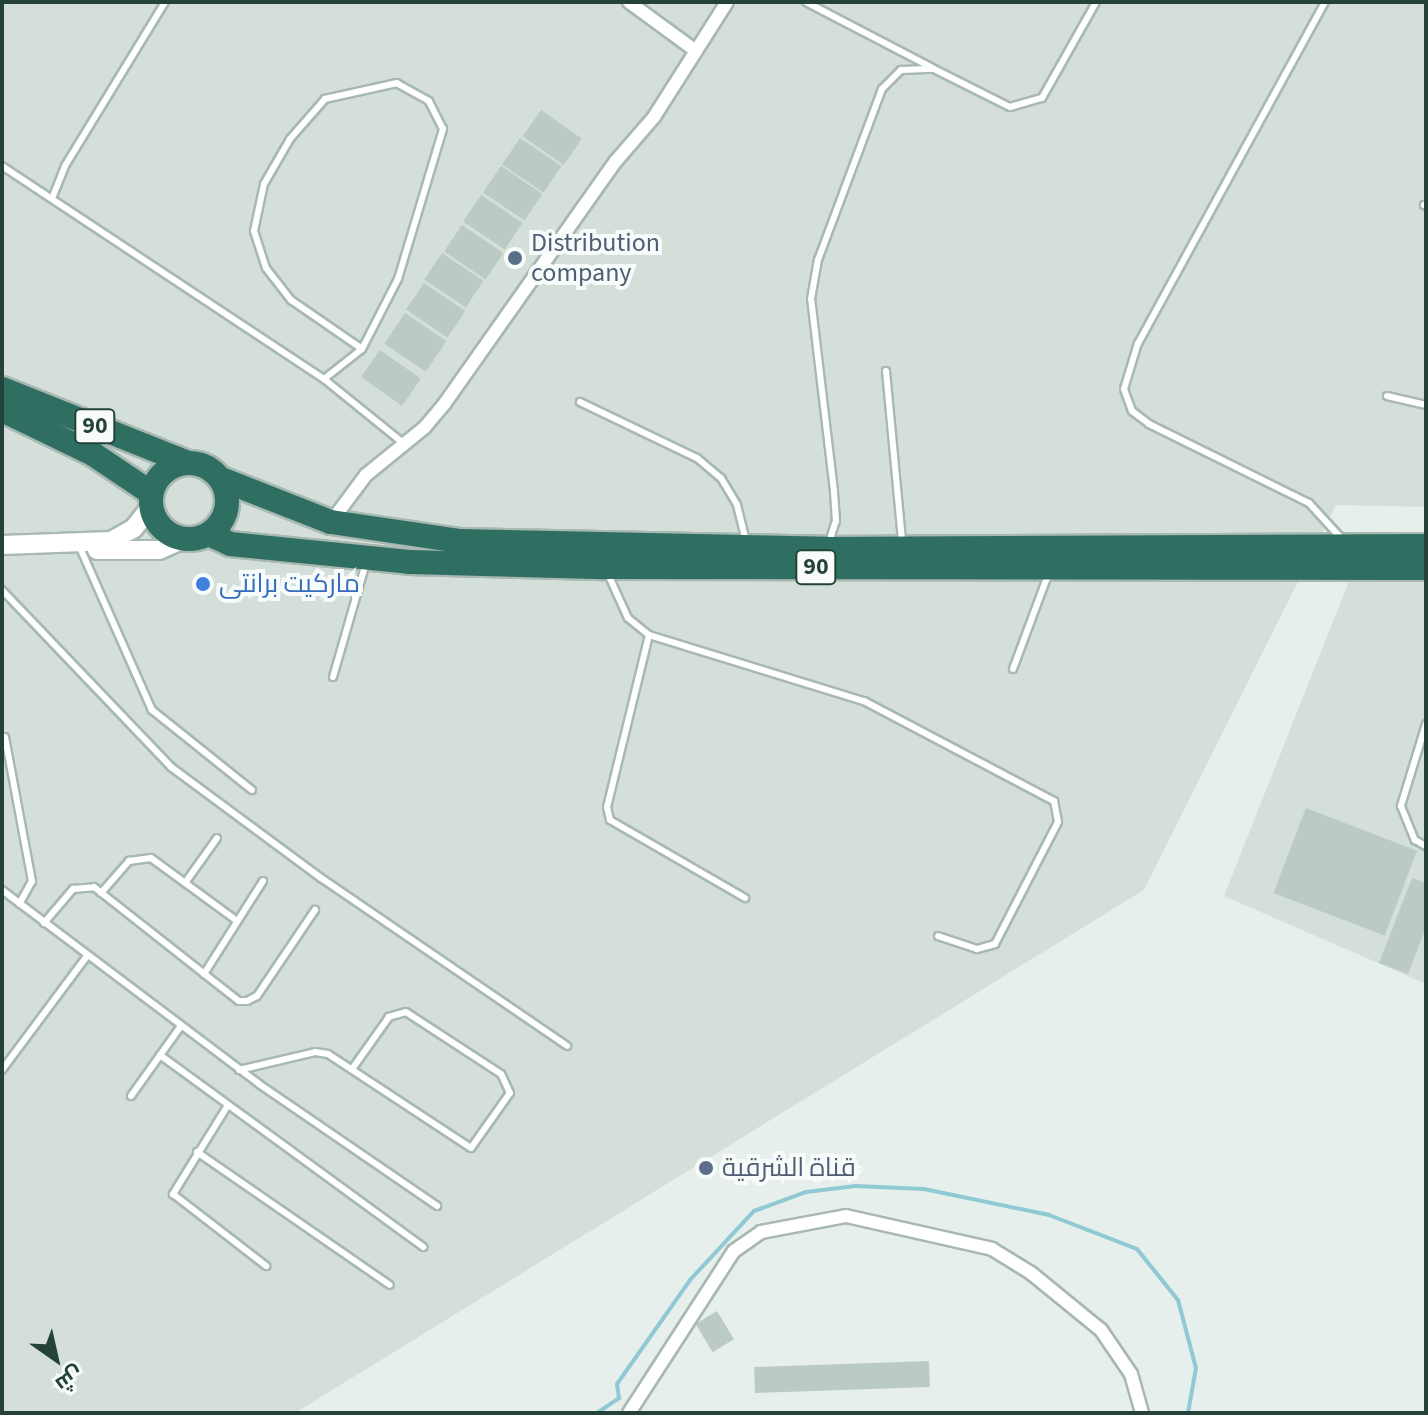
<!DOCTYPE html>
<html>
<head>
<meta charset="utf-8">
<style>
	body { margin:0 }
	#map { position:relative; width:1428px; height:1415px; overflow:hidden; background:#e6efeb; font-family:"Source Sans 3",Cairo,sans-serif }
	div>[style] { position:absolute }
	.built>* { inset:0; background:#d4dfda }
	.stream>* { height:4px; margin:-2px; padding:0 2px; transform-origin:2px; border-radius:2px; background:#8ec9d4 }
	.building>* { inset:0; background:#bbcac4; transform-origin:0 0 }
	.roads { filter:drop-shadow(2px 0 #a8b8b2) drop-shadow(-2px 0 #a8b8b2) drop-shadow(0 2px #a8b8b2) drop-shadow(0 -2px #a8b8b2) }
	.lane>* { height:6px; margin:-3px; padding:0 3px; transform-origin:3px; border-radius:3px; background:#fff }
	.street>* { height:12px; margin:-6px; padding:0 6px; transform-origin:6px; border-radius:6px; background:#fff }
	.secondary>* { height:18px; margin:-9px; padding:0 9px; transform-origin:9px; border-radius:9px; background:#fff }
	.highway>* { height:24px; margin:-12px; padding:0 12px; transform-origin:12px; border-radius:12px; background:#2f6f62 }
	.highway>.ring { margin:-12px; padding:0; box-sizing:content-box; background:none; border:24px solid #2f6f62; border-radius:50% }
	.dots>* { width:22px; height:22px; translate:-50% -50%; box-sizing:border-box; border:4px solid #f7fbf9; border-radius:50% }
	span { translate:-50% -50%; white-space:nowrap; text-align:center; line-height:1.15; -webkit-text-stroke:8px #f7fbf9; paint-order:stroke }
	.shield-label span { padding:2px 6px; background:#f7fbf9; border:2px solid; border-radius:6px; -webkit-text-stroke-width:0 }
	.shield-label { font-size:24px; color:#24423a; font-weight:700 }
	.service-label { font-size:26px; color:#4e5e75 }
	.left { translate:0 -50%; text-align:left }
	.shop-label { font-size:26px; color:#366cbe }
	.frame { position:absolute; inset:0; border:4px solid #24423a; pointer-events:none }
	.north { position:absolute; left:16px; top:1319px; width:80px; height:80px; -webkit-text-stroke:6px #f7fbf9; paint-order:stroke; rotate:146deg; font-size:22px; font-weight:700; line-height:32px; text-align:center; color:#24423a }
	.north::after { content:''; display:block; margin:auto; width:28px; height:36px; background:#24423a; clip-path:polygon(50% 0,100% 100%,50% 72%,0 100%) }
</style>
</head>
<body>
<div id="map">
	<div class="built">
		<div style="clip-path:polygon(2px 2px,1426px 2px,1426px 507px,1336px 505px,1144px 890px,295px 1413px,2px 1413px)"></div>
		<div style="clip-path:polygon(1355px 566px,1426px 566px,1426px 984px,1224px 896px)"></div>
	</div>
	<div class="stream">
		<div style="left:597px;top:1413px;width:27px;rotate:-34deg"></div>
		<div style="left:619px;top:1398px;width:14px;rotate:-98deg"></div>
		<div style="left:617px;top:1384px;width:127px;rotate:-54.9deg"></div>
		<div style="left:690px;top:1280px;width:94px;rotate:-47.2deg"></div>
		<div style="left:754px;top:1211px;width:55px;rotate:-20.1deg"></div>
		<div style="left:806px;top:1192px;width:50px;rotate:-6.8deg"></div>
		<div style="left:856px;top:1186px;width:68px;rotate:2.5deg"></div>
		<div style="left:924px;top:1189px;width:128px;rotate:11.7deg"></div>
		<div style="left:1049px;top:1215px;width:94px;rotate:21.1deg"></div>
		<div style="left:1137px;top:1249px;width:65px;rotate:51.2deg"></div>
		<div style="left:1178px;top:1300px;width:70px;rotate:75.2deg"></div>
		<div style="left:1196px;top:1368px;width:46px;rotate:100.1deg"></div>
	</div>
	<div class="building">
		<div style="left:541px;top:110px;width:50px;height:32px;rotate:35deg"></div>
		<div style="left:520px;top:138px;width:50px;height:32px;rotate:34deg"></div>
		<div style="left:501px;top:166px;width:50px;height:32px;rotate:34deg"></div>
		<div style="left:481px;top:195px;width:50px;height:32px;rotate:34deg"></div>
		<div style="left:462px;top:225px;width:50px;height:32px;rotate:34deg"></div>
		<div style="left:442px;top:253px;width:50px;height:32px;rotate:34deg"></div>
		<div style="left:424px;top:283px;width:50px;height:32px;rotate:34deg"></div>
		<div style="left:405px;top:313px;width:50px;height:37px;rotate:34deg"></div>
		<div style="left:380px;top:350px;width:50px;height:33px;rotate:35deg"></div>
		<div style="left:1306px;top:808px;width:119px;height:91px;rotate:21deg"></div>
		<div style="clip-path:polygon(1412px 878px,1426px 883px,1426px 927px,1408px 974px,1379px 963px)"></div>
		<div style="left:717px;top:1311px;width:33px;height:25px;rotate:59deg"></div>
		<div style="left:929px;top:1361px;width:26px;height:175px;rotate:88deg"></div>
	</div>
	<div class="roads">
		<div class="lane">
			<div style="left:806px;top:2px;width:141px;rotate:27.5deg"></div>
			<div style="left:1325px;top:2px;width:389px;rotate:118.7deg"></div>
			<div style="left:1138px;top:343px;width:48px;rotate:106.9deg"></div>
			<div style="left:1124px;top:389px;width:23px;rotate:70deg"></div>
			<div style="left:1132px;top:411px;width:21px;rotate:37deg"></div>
			<div style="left:1149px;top:424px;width:178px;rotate:26.3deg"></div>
			<div style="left:1309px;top:503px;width:49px;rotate:47.5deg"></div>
			<div style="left:2px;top:166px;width:386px;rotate:33.5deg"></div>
			<div style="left:324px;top:379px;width:102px;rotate:39deg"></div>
			<div style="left:53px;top:196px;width:32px;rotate:-68deg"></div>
			<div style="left:65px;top:166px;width:192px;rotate:-58.6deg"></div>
			<div style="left:1424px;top:205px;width:2px;rotate:27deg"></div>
			<div style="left:886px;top:371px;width:171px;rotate:84.6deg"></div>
			<div style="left:324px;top:379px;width:48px;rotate:-38.3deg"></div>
			<div style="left:362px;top:349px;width:79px;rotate:-62.8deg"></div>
			<div style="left:398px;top:279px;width:157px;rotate:-73.3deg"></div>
			<div style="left:443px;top:129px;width:31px;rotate:-117deg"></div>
			<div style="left:429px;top:101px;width:37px;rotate:-151deg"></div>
			<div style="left:397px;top:83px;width:74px;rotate:167.5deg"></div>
			<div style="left:325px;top:99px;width:53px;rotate:131.2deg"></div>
			<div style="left:290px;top:139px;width:52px;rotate:120deg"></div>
			<div style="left:264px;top:184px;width:48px;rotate:102deg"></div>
			<div style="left:254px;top:231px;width:39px;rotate:72deg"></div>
			<div style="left:266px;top:268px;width:41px;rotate:52deg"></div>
			<div style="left:291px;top:300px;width:86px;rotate:34.6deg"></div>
			<div style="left:1387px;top:396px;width:40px;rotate:13deg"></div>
			<div style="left:580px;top:402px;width:130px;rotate:25.6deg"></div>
			<div style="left:697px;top:458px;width:31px;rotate:40deg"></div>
			<div style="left:721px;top:478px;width:31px;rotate:59deg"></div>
			<div style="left:737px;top:505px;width:37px;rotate:76deg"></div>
			<div style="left:829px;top:542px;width:22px;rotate:-72deg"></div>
			<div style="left:836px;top:521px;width:30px;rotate:-94deg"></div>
			<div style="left:834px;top:491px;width:193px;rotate:-96.8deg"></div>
			<div style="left:811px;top:299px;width:40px;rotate:-80deg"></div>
			<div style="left:818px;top:260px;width:183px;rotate:-69.5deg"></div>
			<div style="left:882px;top:89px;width:27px;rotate:-45deg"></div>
			<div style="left:901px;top:70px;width:33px;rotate:-2deg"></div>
			<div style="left:934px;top:69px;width:85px;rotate:26.6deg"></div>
			<div style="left:1010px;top:107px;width:33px;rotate:-16deg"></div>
			<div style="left:1042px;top:98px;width:110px;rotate:-60.6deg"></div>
			<div style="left:81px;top:550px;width:175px;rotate:66.1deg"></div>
			<div style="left:152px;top:710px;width:128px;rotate:38.7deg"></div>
			<div style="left:608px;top:574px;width:48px;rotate:65.6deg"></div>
			<div style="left:628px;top:618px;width:27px;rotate:39deg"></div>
			<div style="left:649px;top:635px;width:225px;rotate:17.1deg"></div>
			<div style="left:864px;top:701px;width:215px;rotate:27.8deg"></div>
			<div style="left:1054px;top:801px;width:21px;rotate:79deg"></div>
			<div style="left:1058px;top:822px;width:137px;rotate:117.3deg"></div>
			<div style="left:995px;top:944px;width:19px;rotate:164deg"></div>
			<div style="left:977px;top:949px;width:41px;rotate:-161.6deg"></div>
			<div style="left:2px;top:590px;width:245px;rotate:46.3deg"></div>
			<div style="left:171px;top:767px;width:187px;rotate:36.5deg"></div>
			<div style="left:321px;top:878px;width:298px;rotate:34.3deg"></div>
			<div style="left:649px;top:635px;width:177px;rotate:103.7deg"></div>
			<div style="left:607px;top:807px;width:13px;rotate:77deg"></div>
			<div style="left:610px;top:820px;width:156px;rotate:30deg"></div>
			<div style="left:1013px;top:669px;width:100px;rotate:-69.6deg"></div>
			<div style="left:333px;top:677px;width:119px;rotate:-73.9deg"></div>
			<div style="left:1426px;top:724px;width:86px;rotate:107deg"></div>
			<div style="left:1401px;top:806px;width:37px;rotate:68deg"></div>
			<div style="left:1415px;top:840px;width:13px;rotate:29deg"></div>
			<div style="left:5px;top:737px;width:147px;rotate:79.4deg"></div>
			<div style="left:32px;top:881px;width:26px;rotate:119deg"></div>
			<div style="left:185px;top:883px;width:55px;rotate:-54.6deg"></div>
			<div style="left:2px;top:890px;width:322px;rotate:37deg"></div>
			<div style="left:259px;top:1084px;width:216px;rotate:34.4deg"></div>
			<div style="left:101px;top:893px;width:43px;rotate:-48.8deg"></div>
			<div style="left:129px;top:861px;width:22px;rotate:-8deg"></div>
			<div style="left:151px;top:858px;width:107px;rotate:36.2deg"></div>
			<div style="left:44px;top:923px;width:45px;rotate:-49.5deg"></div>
			<div style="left:73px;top:889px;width:21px;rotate:-5deg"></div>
			<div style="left:94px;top:887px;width:184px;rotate:38.2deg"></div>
			<div style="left:239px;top:1001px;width:8px"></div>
			<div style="left:247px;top:1001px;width:11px;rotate:-27deg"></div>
			<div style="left:257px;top:996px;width:104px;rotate:-56deg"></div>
			<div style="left:204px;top:974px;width:110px;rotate:-57.6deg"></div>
			<div style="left:160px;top:1055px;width:326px;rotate:36.1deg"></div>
			<div style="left:2px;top:1070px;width:142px;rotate:-53.3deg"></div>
			<div style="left:239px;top:1070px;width:78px;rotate:-13.3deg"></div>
			<div style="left:315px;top:1052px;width:13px;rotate:9deg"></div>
			<div style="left:328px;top:1054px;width:171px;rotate:33.3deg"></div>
			<div style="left:471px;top:1148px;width:67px;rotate:-54.7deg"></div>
			<div style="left:510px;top:1093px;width:21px;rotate:-115deg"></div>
			<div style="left:501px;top:1074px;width:113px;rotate:-146.9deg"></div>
			<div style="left:406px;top:1012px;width:18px;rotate:164deg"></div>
			<div style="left:389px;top:1017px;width:64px;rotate:125.4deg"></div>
			<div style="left:131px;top:1096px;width:86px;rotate:-54.5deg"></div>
			<div style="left:228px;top:1105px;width:105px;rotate:121.7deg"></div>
			<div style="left:173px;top:1194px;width:118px;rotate:37.7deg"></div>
			<div style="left:197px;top:1152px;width:234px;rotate:34.6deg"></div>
		</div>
		<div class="street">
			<div style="left:629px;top:2px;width:83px;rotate:36.2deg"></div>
			<div style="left:331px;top:522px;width:59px;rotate:-53.3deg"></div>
			<div style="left:366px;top:475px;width:76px;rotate:-39.1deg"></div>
			<div style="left:425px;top:427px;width:31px;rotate:-50deg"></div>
			<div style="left:445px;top:403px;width:296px;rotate:-54.8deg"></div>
			<div style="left:616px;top:161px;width:58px;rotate:-49.2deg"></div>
			<div style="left:654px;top:117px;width:136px;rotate:-57.6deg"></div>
			<div style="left:629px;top:1413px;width:193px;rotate:-57.1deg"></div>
			<div style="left:734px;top:1251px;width:33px;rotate:-35deg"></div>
			<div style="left:761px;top:1232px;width:86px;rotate:-10.7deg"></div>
			<div style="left:846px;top:1216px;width:150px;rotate:12.7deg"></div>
			<div style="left:992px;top:1249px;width:46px;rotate:31.6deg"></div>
			<div style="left:1031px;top:1273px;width:90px;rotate:39.2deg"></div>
			<div style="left:1101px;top:1330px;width:53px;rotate:55.7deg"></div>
			<div style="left:1131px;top:1374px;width:41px;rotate:74.2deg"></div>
		</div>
		<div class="secondary">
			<div style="left:2px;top:545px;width:109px;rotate:-2.1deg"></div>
			<div style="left:111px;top:541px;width:26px;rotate:-29deg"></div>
			<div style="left:134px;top:528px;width:28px;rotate:-52deg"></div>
			<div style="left:97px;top:550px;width:62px"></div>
			<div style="left:159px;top:550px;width:27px;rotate:-24deg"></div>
		</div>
		<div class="highway">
			<div style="left:2px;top:389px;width:200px;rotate:21.7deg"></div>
			<div style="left:2px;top:410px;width:101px;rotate:25.8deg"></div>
			<div style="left:93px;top:454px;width:70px;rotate:33.9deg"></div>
			<div class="ring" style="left:151px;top:463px;width:52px;height:52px"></div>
			<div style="left:221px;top:479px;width:118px;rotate:21.4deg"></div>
			<div style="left:331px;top:522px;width:129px;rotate:8.4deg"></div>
			<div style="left:459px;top:541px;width:368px;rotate:1.2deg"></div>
			<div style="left:827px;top:549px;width:599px;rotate:-0.29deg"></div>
			<div style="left:209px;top:534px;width:23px;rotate:25deg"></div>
			<div style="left:230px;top:544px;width:180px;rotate:5.7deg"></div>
			<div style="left:409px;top:562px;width:196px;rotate:1.5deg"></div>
			<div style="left:605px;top:567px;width:821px;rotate:0.07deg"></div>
		</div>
	</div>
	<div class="dots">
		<div style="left:515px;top:258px;background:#5c6f8a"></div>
		<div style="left:203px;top:584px;background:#3f7fe0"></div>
		<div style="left:706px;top:1168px;background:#5c6f8a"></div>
	</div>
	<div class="shield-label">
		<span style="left:95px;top:426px">90</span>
		<span style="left:816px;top:567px">90</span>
	</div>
	<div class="service-label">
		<span class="left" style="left:531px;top:258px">Distribution<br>company</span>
		<span class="left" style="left:722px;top:1168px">قناة الشرقية</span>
	</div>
	<div class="shop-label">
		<span class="left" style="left:219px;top:584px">مارکیت برانتی</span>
	</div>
	<div class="frame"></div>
	<div class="north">ش</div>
</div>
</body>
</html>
